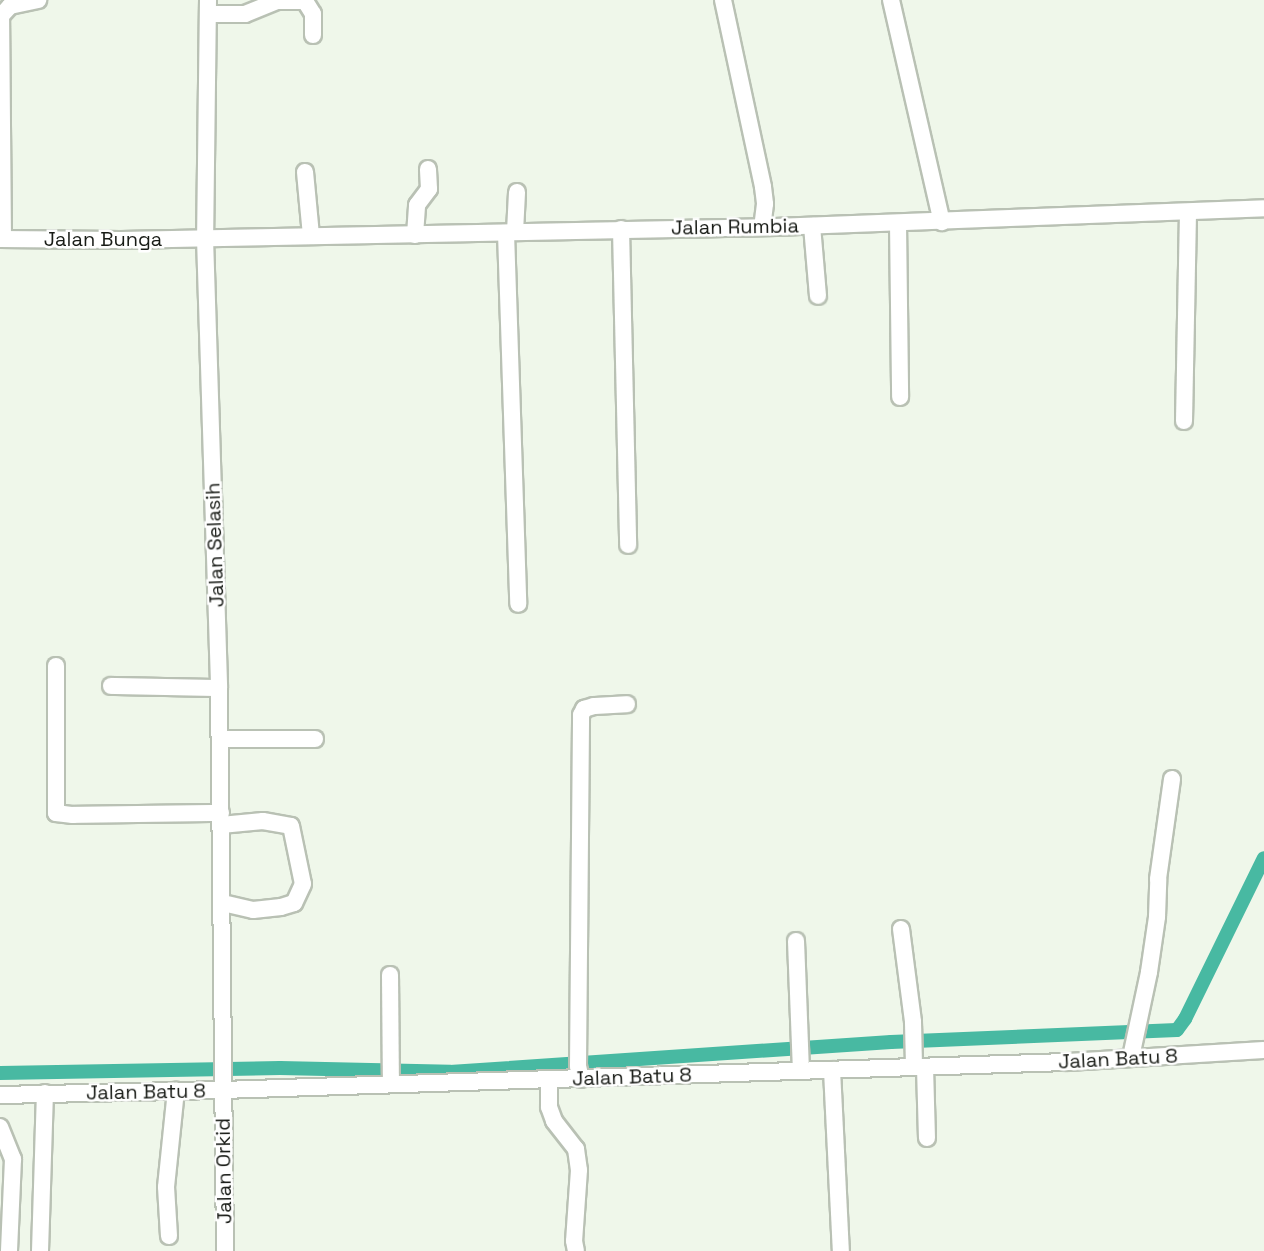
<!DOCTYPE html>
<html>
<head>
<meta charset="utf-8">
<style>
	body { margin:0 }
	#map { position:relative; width:1264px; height:1251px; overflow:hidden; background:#eff7ea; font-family:"Space Grotesk",sans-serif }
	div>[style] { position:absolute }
	.canal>* { height:14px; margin:-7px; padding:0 7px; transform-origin:7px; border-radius:7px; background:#48b9a2 }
	.roads { filter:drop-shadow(2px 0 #b9c1b4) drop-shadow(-2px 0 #b9c1b4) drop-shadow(0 2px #b9c1b4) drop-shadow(0 -2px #b9c1b4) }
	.minor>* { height:16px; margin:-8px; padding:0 8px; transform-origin:8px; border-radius:8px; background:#fff }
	span { translate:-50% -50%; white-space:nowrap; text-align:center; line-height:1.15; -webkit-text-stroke:5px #fff; paint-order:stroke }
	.street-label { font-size:20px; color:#181b16 }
</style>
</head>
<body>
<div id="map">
	<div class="canal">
		<div style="left:0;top:1073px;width:280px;rotate:-1deg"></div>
		<div style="left:280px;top:1068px;width:170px;rotate:1.3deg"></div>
		<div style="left:450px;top:1072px;width:442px;rotate:-3.9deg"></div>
		<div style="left:891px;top:1042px;width:286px;rotate:-2.4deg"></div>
		<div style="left:1177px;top:1030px;width:14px;rotate:-54deg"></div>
		<div style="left:1185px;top:1019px;width:179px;rotate:-63.9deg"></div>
	</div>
	<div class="roads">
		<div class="minor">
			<div style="left:208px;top:0;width:238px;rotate:90.7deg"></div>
			<div style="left:205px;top:238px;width:450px;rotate:88.2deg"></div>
			<div style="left:219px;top:688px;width:563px;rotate:89.39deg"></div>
			<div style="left:723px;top:0;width:191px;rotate:77.9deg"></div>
			<div style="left:763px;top:187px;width:17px;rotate:83deg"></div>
			<div style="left:765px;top:204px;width:23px;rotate:97deg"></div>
			<div style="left:891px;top:0;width:228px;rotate:77.1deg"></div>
			<div style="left:208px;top:14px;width:37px"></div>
			<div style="left:245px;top:14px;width:35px;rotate:-22deg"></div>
			<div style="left:278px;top:1px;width:27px"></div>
			<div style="left:305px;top:1px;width:15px;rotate:58deg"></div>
			<div style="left:313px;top:14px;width:21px;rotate:90deg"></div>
			<div style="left:305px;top:172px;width:63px;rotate:84.6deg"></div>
			<div style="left:898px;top:223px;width:174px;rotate:89.3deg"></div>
			<div style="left:812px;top:226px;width:70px;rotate:85.1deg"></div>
			<div style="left:621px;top:229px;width:316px;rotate:88.7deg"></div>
			<div style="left:515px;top:232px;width:40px;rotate:-87.1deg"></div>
			<div style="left:506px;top:233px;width:371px;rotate:88.1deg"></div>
			<div style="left:415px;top:235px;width:30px;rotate:-86deg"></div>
			<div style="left:417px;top:205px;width:20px;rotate:-53deg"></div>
			<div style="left:429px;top:189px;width:20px;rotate:-93deg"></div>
			<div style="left:0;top:239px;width:121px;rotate:0.5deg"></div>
			<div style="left:121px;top:240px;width:655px;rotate:-1.14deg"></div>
			<div style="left:776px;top:227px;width:488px;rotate:-2.2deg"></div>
			<div style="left:3px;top:239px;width:223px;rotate:-90.5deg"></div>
			<div style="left:1px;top:16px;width:13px;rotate:-48deg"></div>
			<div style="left:10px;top:6px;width:29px;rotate:-12deg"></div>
			<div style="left:1184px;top:421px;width:208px;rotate:-88.9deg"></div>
			<div style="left:56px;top:666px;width:147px;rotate:90deg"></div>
			<div style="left:56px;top:813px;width:17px;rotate:7deg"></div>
			<div style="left:73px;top:815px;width:148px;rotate:-0.8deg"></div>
			<div style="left:111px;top:686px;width:108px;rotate:1.1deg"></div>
			<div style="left:220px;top:739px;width:95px"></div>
			<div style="left:221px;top:825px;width:42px;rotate:-5.4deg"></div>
			<div style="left:263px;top:821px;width:28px;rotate:10deg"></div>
			<div style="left:291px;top:826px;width:59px;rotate:78.3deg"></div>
			<div style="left:303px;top:884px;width:21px;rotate:115deg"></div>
			<div style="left:294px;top:903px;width:14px;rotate:163deg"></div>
			<div style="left:281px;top:907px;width:28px;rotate:174deg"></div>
			<div style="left:253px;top:910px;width:31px;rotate:-167deg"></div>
			<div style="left:901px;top:929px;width:94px;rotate:82.6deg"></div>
			<div style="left:913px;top:1022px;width:45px;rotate:88.7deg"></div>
			<div style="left:796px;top:941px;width:130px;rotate:87.8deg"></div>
			<div style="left:390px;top:975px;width:109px;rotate:89.5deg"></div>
			<div style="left:1131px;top:1057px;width:87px;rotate:-78deg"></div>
			<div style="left:1149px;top:972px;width:56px;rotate:-81.7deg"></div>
			<div style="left:1157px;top:917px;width:38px;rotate:-88deg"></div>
			<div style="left:1158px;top:879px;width:101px;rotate:-82deg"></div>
			<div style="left:925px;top:1067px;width:71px;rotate:88.4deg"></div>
			<div style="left:832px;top:1070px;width:181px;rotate:87.2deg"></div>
			<div style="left:549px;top:1079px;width:28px;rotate:90deg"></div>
			<div style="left:549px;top:1107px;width:15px;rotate:70deg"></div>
			<div style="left:554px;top:1121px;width:36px;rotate:52deg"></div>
			<div style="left:576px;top:1149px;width:21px;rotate:82deg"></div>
			<div style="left:579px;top:1170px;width:71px;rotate:94deg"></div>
			<div style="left:574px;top:1241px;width:10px;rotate:79deg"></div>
			<div style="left:581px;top:1079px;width:13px;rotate:-103deg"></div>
			<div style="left:578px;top:1066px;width:351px;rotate:-89.5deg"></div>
			<div style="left:581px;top:715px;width:7px;rotate:-63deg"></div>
			<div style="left:584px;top:709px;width:10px;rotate:-17deg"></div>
			<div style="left:594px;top:706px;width:33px;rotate:-3deg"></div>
			<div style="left:0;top:1095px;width:222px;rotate:-1.3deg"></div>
			<div style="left:222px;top:1090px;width:846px;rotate:-1.9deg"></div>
			<div style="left:1068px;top:1062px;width:196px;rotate:-3.5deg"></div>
			<div style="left:0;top:1127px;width:35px;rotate:68deg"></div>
			<div style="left:13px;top:1159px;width:92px;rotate:92.5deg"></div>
			<div style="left:169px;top:1236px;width:49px;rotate:-93.5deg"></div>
			<div style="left:166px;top:1187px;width:97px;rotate:-84.1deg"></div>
			<div style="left:40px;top:1251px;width:158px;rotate:-88.2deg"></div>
		</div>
	</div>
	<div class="street-label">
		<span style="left:735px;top:227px;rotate:-1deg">Jalan Rumbia</span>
		<span style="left:103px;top:239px">Jalan Bunga</span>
		<span style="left:215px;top:545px;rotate:-92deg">Jalan Selasih</span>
		<span style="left:1118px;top:1059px;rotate:-3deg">Jalan Batu 8</span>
		<span style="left:632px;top:1077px;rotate:-2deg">Jalan Batu 8</span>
		<span style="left:146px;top:1092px;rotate:-1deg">Jalan Batu 8</span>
		<span style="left:224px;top:1171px;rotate:-91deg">Jalan Orkid</span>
	</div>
</div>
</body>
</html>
